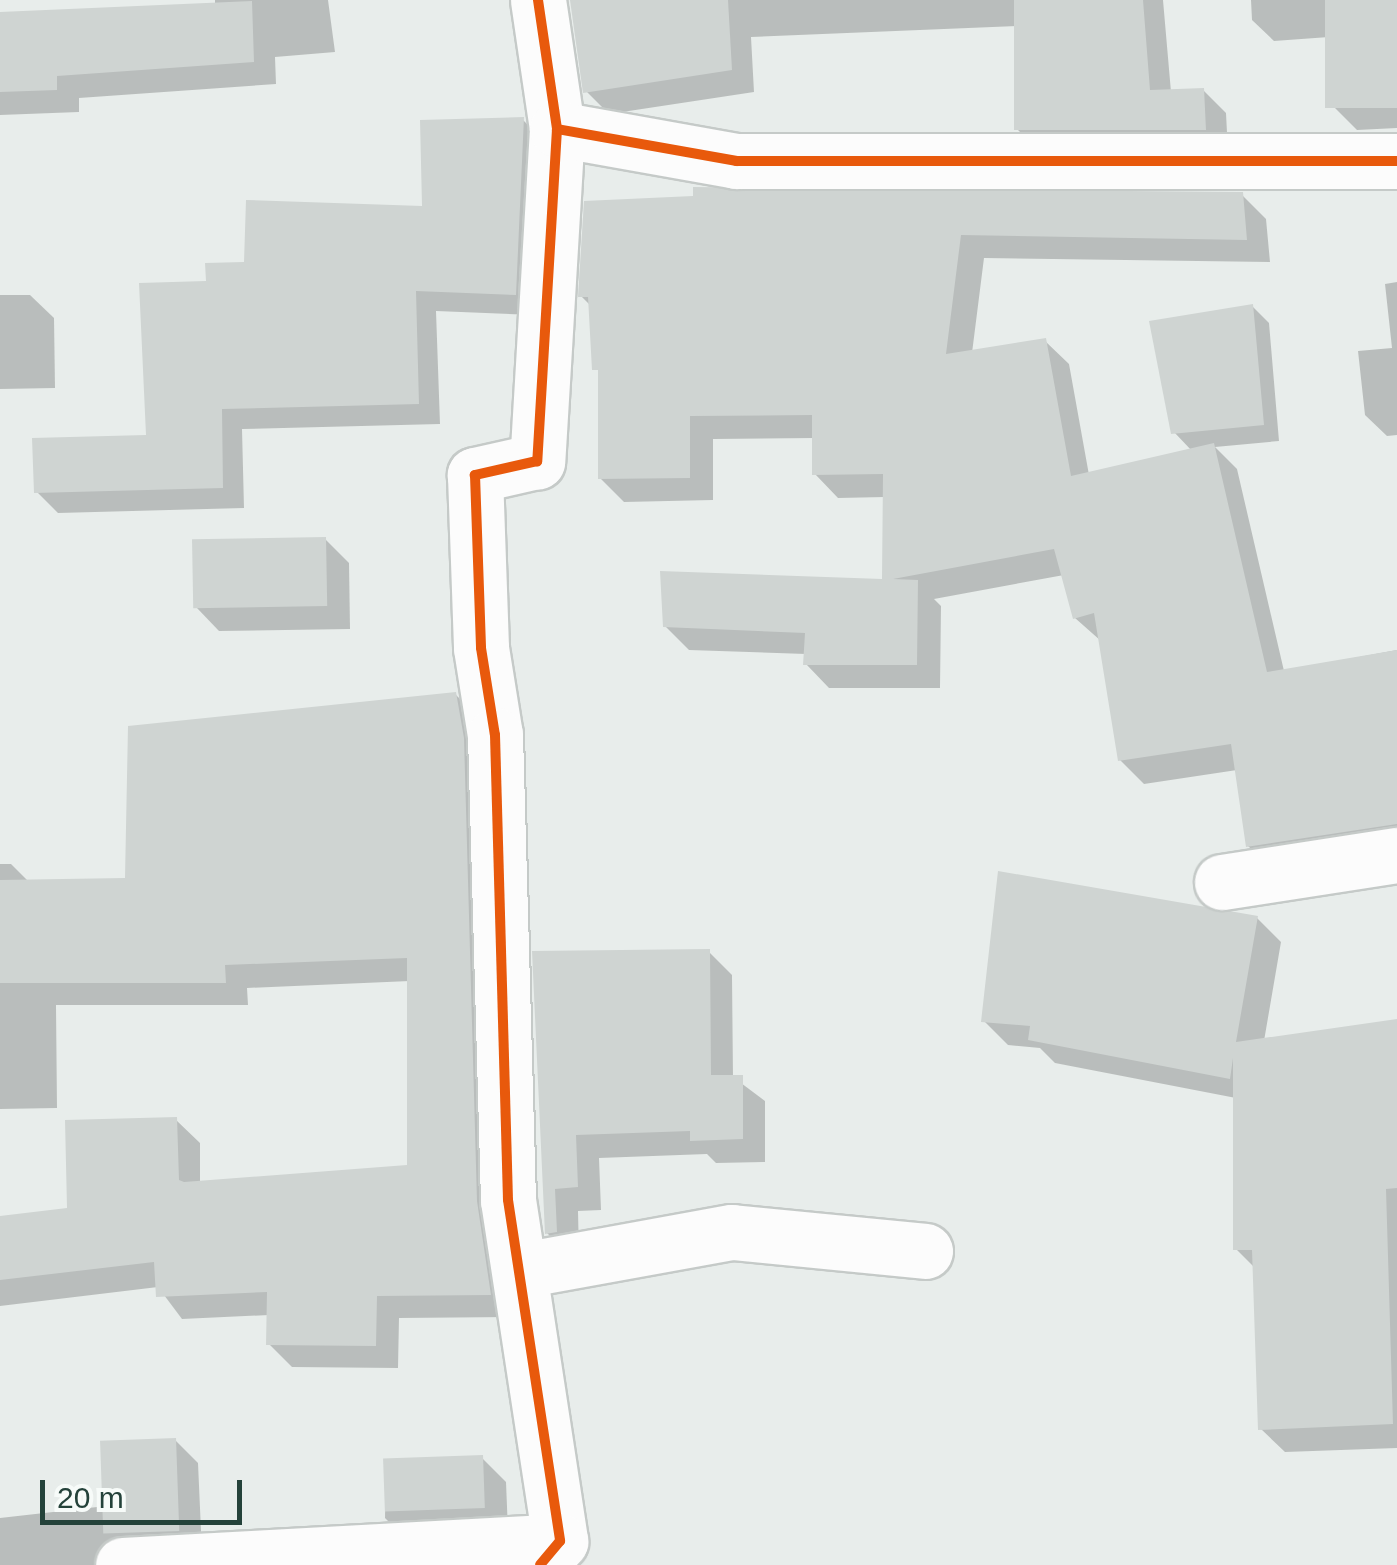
<!DOCTYPE html>
<html>
<head>
<meta charset="utf-8">
<style>
	body { margin:0 }
	#map { position:relative; width:1397px; height:1565px; overflow:hidden; background:#e8edeb; font-family:Arial,sans-serif }
	div>[style] { position:absolute }
	.shadow>* { inset:0; background:#0003 }
	.building>* { inset:0; background:#cfd4d2; transform-origin:0 0 }
	.roads { filter:drop-shadow(2px 0 #c5cac8) drop-shadow(-2px 0 #c5cac8) drop-shadow(0 2px #c5cac8) drop-shadow(0 -2px #c5cac8) }
	.minor>* { height:55px; margin:-27.5px; padding:0 27.5px; transform-origin:27.5px; border-radius:27.5px; background:#fcfcfc }
	.cycleway>* { height:10px; margin:-5px; padding:0 5px; transform-origin:5px; border-radius:5px; background:#e8590c }
	span { translate:-50% -50%; white-space:nowrap; text-align:center; line-height:1.15; -webkit-text-stroke:9px #f7fbf9; paint-order:stroke }
	.scale { position:absolute; left:40px; top:1480px; width:202px; height:45px; box-sizing:border-box; border:5px solid #24423a; border-top:0; padding-left:12px; font-size:30px; line-height:35px; white-space:nowrap; color:#24423a; -webkit-text-stroke:8px #f7fbf9; paint-order:stroke }
</style>
</head>
<body>
<div id="map">
	<div class="shadow">
		<div style="clip-path:polygon(215px 0,328px 0,335px 52px,275px 57px,276px 84px,79px 98px,79px 112px,0 115px,0 14px,215px 6px)"></div>
		<div style="clip-path:polygon(572px 0,1163px 0,1171px 92px,1203px 90px,1226px 113px,1228px 152px,1040px 152px,1017px 129px,1017px 26px,751px 37px,754px 92px,609px 114px,586px 91px)"></div>
		<div style="clip-path:polygon(1251px 0,1374px 0,1397px 14px,1397px 128px,1357px 130px,1334px 107px,1329px 37px,1274px 41px,1252px 20px)"></div>
		<div style="clip-path:polygon(523px 120px,544px 141px,536px 315px,436px 311px,440px 424px,242px 429px,244px 508px,58px 513px,37px 492px,149px 437px,208px 284px,246px 264px,425px 209px)"></div>
		<div style="clip-path:polygon(1242px 195px,1266px 219px,1270px 262px,984px 258px,972px 353px,1045px 341px,1069px 364px,1089px 475px,1192px 451px,1174px 432px,1252px 306px,1269px 323px,1279px 441px,1215px 447px,1237px 469px,1284px 671px,1397px 650px,1397px 850px,1272px 869px,1248px 846px,1237px 770px,1144px 784px,1120px 760px,1101px 641px,1075px 618px,1064px 575px,934px 599px,941px 606px,940px 688px,829px 688px,806px 664px,806px 654px,689px 650px,665px 626px,884px 581px,885px 497px,838px 498px,815px 474px,815px 438px,713px 439px,713px 500px,624px 502px,600px 478px,600px 375px,591px 306px,581px 296px,586px 203px)"></div>
		<div style="clip-path:polygon(1397px 282px,1397px 435px,1387px 436px,1365px 415px,1358px 351px,1392px 348px,1385px 284px)"></div>
		<div style="clip-path:polygon(0 295px,30px 295px,54px 318px,55px 388px,0 389px)"></div>
		<div style="clip-path:polygon(325px 539px,349px 563px,350px 629px,219px 631px,196px 607px)"></div>
		<div style="clip-path:polygon(455px 694px,479px 718px,513px 1317px,399px 1318px,398px 1368px,292px 1367px,269px 1344px,269px 1315px,182px 1319px,158px 1287px,0 1306px,0 1218px,69px 1210px,176px 1120px,200px 1143px,200px 1184px,410px 1167px,410px 981px,247px 988px,248px 1005px,56px 1005px,57px 1108px,0 1109px,0 864px,11px 864px,29px 882px,128px 881px)"></div>
		<div style="clip-path:polygon(1257px 918px,1281px 942px,1264px 1041px,1397px 1021px,1397px 1448px,1285px 1452px,1261px 1429px,1256px 1269px,1236px 1249px,1236px 1098px,1055px 1063px,1040px 1048px,1008px 1045px,984px 1021px)"></div>
		<div style="clip-path:polygon(708px 951px,732px 975px,733px 1077px,765px 1101px,765px 1162px,716px 1163px,707px 1154px,599px 1158px,601px 1210px,578px 1211px,579px 1255px,571px 1257px,547px 1233px,535px 953px)"></div>
		<div style="clip-path:polygon(175px 1440px,198px 1463px,202px 1553px,126px 1565px,0 1565px,0 1518px,106px 1506px)"></div>
		<div style="clip-path:polygon(482px 1458px,506px 1482px,508px 1531px,409px 1542px,385px 1518px,386px 1460px)"></div>
	</div>
	<div class="building">
		<div style="clip-path:polygon(570px 0,728px 0,732px 70px,583px 93px)"></div>
		<div style="clip-path:polygon(1014px 0,1143px 0,1150px 90px,1204px 88px,1206px 130px,1014px 130px)"></div>
		<div style="left:1325px;top:0;width:72px;height:108px"></div>
		<div style="clip-path:polygon(252px 1px,254px 62px,57px 76px,57px 90px,0 92px,0 12px)"></div>
		<div style="clip-path:polygon(524px 117px,516px 295px,416px 291px,419px 404px,222px 409px,223px 488px,34px 493px,32px 438px,146px 435px,139px 283px,206px 281px,205px 263px,244px 262px,246px 200px,422px 206px,420px 120px)"></div>
		<div style="clip-path:polygon(693px 187px,1243px 192px,1247px 240px,961px 235px,946px 354px,1046px 338px,1071px 476px,1214px 443px,1267px 672px,1397px 650px,1397px 824px,1246px 847px,1231px 744px,1118px 761px,1094px 613px,1073px 619px,1054px 549px,893px 579px,918px 580px,917px 665px,803px 665px,805px 633px,663px 627px,660px 571px,882px 579px,883px 474px,812px 475px,812px 415px,690px 416px,690px 478px,598px 479px,598px 370px,592px 370px,588px 297px,578px 297px,584px 201px,693px 196px)"></div>
		<div style="clip-path:polygon(1253px 304px,1264px 425px,1171px 434px,1149px 321px)"></div>
		<div style="left:326px;top:537px;width:69px;height:134px;rotate:89deg"></div>
		<div style="clip-path:polygon(456px 692px,464px 738px,477px 1201px,491px 1295px,377px 1296px,376px 1346px,266px 1345px,267px 1292px,156px 1297px,154px 1262px,0 1280px,0 1216px,67px 1208px,65px 1120px,177px 1117px,179px 1180px,184px 1182px,407px 1165px,407px 958px,225px 965px,226px 983px,0 983px,0 880px,125px 878px,128px 726px)"></div>
		<div style="clip-path:polygon(998px 871px,1258px 916px,1236px 1042px,1397px 1019px,1397px 1188px,1386px 1189px,1393px 1424px,1258px 1430px,1252px 1250px,1233px 1250px,1233px 1058px,1230px 1079px,1028px 1040px,1030px 1026px,981px 1022px)"></div>
		<div style="clip-path:polygon(710px 949px,711px 1075px,743px 1075px,743px 1139px,690px 1141px,690px 1131px,576px 1135px,578px 1187px,555px 1189px,557px 1232px,545px 1234px,532px 951px)"></div>
		<div style="left:176px;top:1438px;width:93px;height:76px;rotate:88deg"></div>
		<div style="left:483px;top:1455px;width:53px;height:100px;rotate:88deg"></div>
	</div>
	<div class="roads">
		<div class="minor">
			<div style="left:538px;top:0;width:130px;rotate:81.6deg"></div>
			<div style="left:557px;top:129px;width:333px;rotate:93.4deg"></div>
			<div style="left:537px;top:461px;width:64px;rotate:167.3deg"></div>
			<div style="left:475px;top:475px;width:173px;rotate:88deg"></div>
			<div style="left:481px;top:648px;width:88px;rotate:80.9deg"></div>
			<div style="left:495px;top:735px;width:465px;rotate:88.4deg"></div>
			<div style="left:508px;top:1200px;width:345px;rotate:81.3deg"></div>
			<div style="left:560px;top:1541px;width:31px;rotate:130deg"></div>
			<div style="left:557px;top:129px;width:182px;rotate:10.1deg"></div>
			<div style="left:736px;top:161px;width:661px"></div>
			<div style="left:1222px;top:882px;width:177px;rotate:-8.8deg"></div>
			<div style="left:522px;top:1270px;width:213px;rotate:-10.3deg"></div>
			<div style="left:732px;top:1232px;width:194px;rotate:5.6deg"></div>
			<div style="left:123px;top:1565px;width:438px;rotate:-3.1deg"></div>
		</div>
	</div>
	<div class="cycleway">
		<div style="left:538px;top:0;width:130px;rotate:81.6deg"></div>
		<div style="left:557px;top:129px;width:333px;rotate:93.4deg"></div>
		<div style="left:537px;top:461px;width:64px;rotate:167.3deg"></div>
		<div style="left:475px;top:475px;width:173px;rotate:88deg"></div>
		<div style="left:481px;top:648px;width:88px;rotate:80.9deg"></div>
		<div style="left:495px;top:735px;width:465px;rotate:88.4deg"></div>
		<div style="left:508px;top:1200px;width:345px;rotate:81.3deg"></div>
		<div style="left:560px;top:1541px;width:31px;rotate:130deg"></div>
		<div style="left:557px;top:129px;width:182px;rotate:10.1deg"></div>
		<div style="left:736px;top:161px;width:661px"></div>
	</div>
	<div class="scale">20 m</div>
</div>
</body>
</html>
